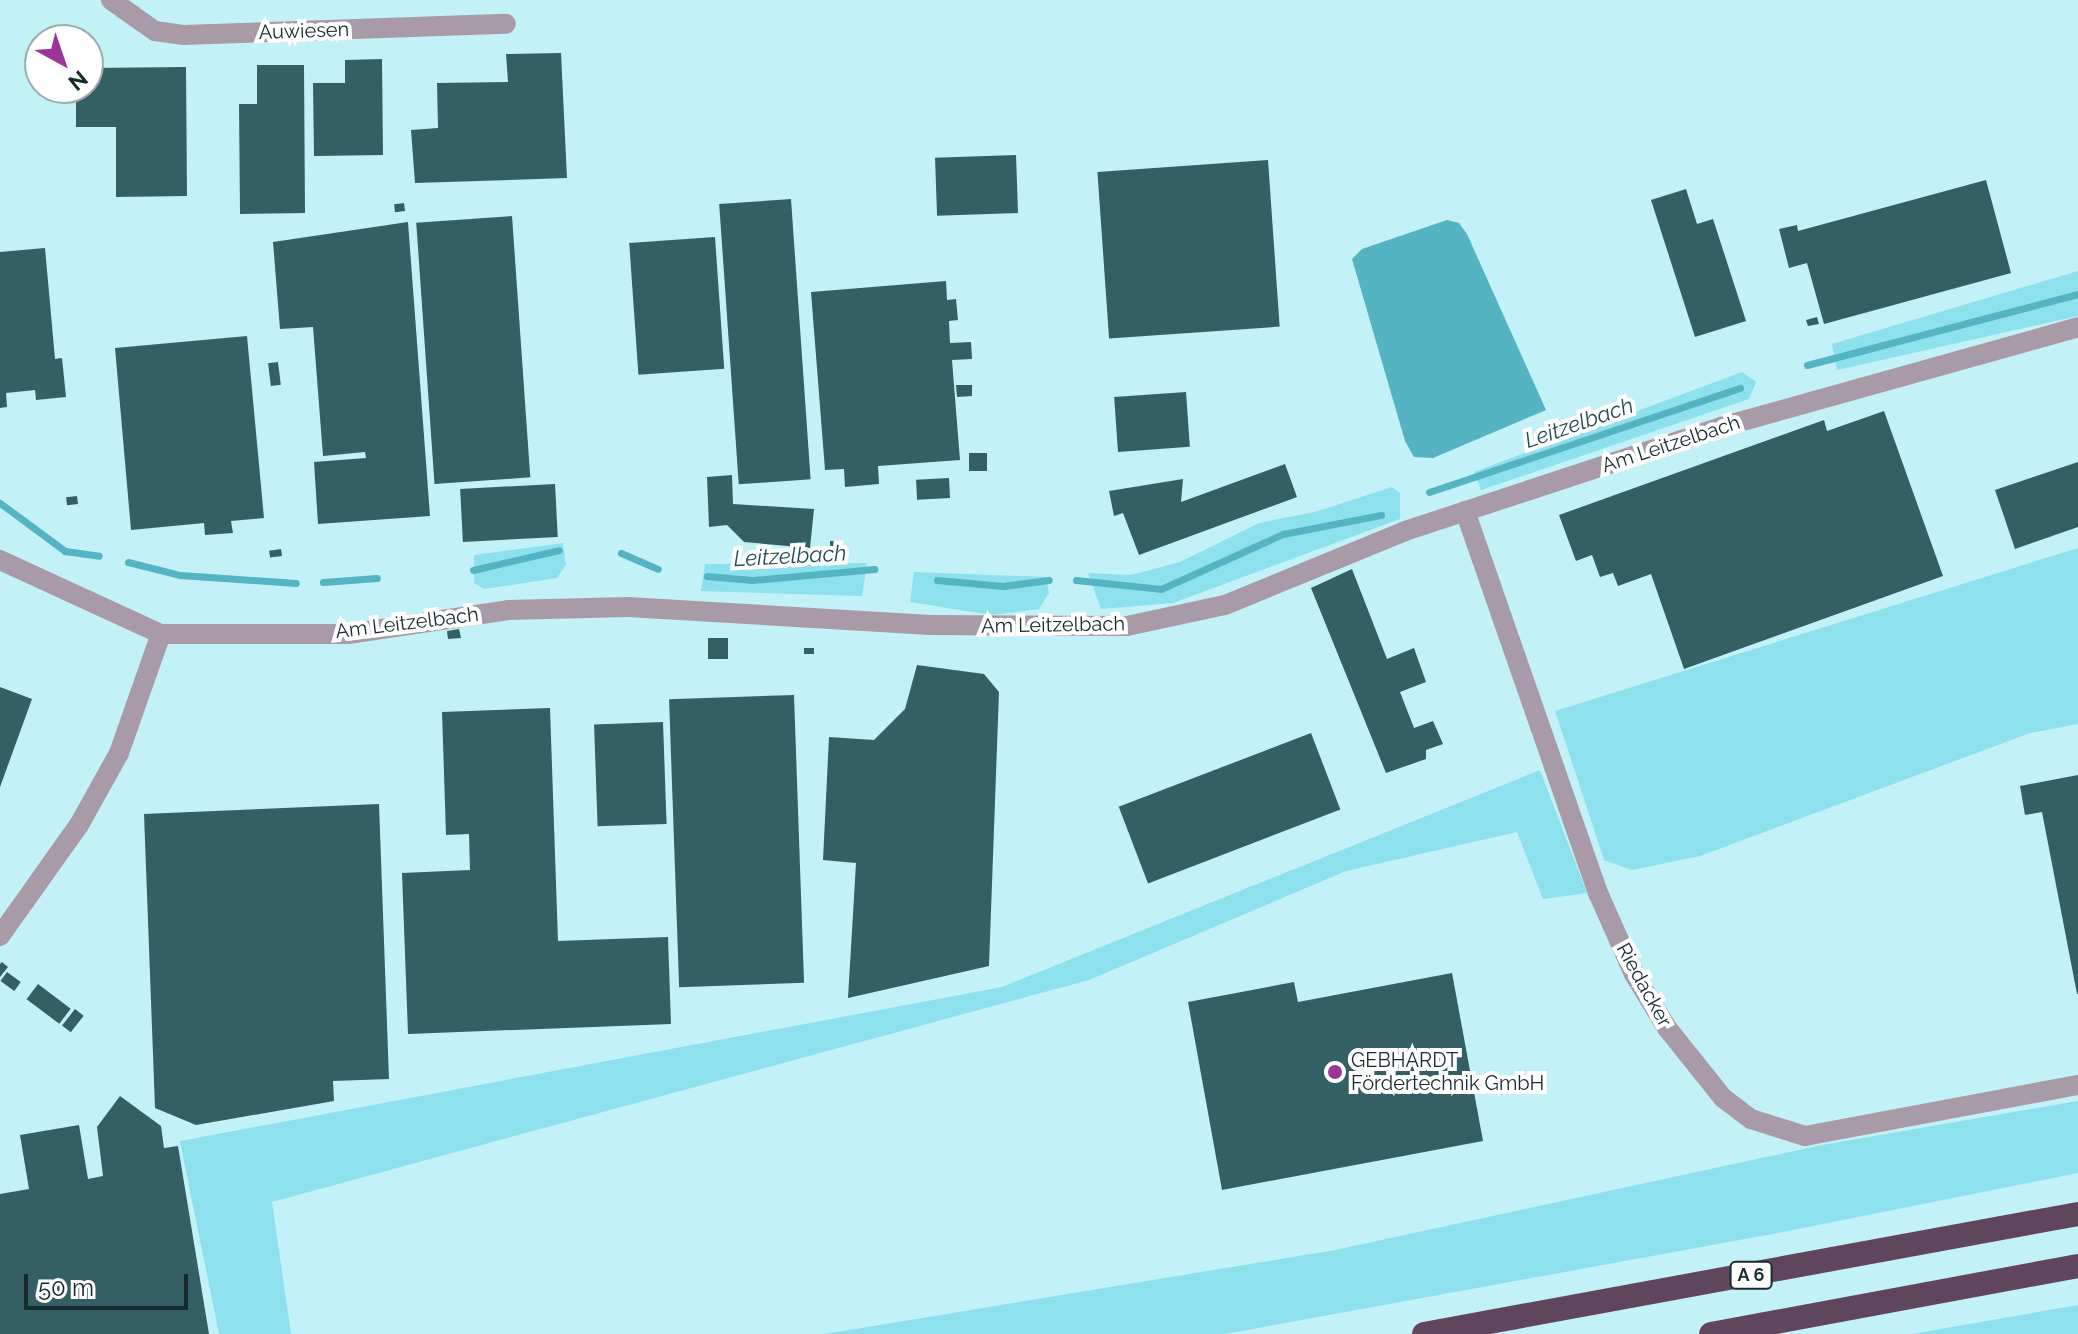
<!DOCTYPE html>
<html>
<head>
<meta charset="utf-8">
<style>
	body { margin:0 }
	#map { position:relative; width:2078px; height:1334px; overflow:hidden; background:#c2f1f8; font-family:Raleway,sans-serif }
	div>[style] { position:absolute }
	.green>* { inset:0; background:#8de1ed }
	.water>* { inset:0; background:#55b4c1 }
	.stream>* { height:7px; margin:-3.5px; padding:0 3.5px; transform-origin:3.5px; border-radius:3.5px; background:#55b4c1 }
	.building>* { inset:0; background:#345f65; transform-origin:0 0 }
	.street>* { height:20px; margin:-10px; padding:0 10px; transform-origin:10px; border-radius:10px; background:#a89ba7 }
	.highway>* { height:24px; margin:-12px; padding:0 12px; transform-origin:12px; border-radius:12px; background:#5f465d }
	.dots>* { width:22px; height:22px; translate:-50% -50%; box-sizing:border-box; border:4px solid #fff; border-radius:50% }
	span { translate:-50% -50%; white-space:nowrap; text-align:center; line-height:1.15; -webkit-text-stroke:8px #fff; paint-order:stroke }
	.shield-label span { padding:2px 6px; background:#fff; border:2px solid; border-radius:6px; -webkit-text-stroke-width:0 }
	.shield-label { font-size:18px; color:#172a2c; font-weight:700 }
	.street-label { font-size:20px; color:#172a2c }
	.poi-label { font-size:20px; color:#172a2c }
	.left { translate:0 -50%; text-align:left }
	.water-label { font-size:22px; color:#224d53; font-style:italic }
	.north { position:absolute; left:24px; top:24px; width:80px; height:80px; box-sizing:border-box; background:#fff; border:2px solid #a2aaab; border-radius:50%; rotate:140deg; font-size:22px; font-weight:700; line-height:32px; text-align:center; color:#172a2c }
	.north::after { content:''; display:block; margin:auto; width:28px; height:36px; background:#9c3598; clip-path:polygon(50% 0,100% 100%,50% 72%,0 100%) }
	.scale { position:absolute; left:24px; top:1274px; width:164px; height:36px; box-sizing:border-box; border:4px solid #172a2c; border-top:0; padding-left:10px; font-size:24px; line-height:28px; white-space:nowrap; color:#172a2c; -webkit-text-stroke:6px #fff; paint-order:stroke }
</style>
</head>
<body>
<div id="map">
	<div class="green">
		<div style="clip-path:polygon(2078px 271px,2078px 316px,1837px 370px,1832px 344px)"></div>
		<div style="clip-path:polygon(1742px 372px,1756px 382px,1749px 399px,1481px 490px,1474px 472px)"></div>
		<div style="clip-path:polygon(1392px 487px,1400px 493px,1400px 519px,1173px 603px,1101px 609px,1088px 573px,1131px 575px,1180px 562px,1259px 523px,1315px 512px)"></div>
		<div style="clip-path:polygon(563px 543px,566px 565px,557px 578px,484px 589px,474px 583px,474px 555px)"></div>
		<div style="clip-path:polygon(2078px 548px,2078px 724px,2030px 733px,1700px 856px,1632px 870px,1604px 860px,1555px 711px)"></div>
		<div style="clip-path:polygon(867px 563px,862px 596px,701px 591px,705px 564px)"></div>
		<div style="clip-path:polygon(914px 572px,1046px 577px,1049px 593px,1039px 609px,991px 615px,910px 602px)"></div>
		<div style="clip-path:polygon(1540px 770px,1587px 893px,1543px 899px,1517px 832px,1346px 871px,1089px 980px,272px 1202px,291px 1334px,219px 1334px,180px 1141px,1002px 987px)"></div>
		<div style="clip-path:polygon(2078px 1101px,2078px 1173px,1778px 1233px,1225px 1334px,825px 1334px,1335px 1250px,1822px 1145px)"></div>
		<div style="clip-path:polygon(2078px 1305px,2078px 1334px,1912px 1334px)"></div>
	</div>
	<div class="water">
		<div style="clip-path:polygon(1447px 220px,1459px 223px,1467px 234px,1546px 410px,1433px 458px,1414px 457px,1405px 441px,1352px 259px,1362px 249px)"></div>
	</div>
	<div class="stream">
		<div style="left:1807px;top:365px;width:280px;rotate:-14.7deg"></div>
		<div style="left:1429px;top:492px;width:328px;rotate:-18.5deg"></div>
		<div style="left:0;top:503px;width:81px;rotate:36.4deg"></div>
		<div style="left:65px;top:551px;width:34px;rotate:8deg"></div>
		<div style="left:621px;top:553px;width:40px;rotate:23.4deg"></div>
		<div style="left:128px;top:562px;width:54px;rotate:14deg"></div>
		<div style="left:180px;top:575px;width:116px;rotate:3.9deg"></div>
		<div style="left:473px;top:570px;width:88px;rotate:-13.1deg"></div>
		<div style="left:707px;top:576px;width:45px;rotate:5.1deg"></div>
		<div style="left:752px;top:580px;width:123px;rotate:-5.1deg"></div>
		<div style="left:937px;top:580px;width:66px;rotate:5.2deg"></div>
		<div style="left:1003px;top:586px;width:46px;rotate:-7.4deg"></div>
		<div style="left:1076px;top:580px;width:85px;rotate:6deg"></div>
		<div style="left:1161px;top:589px;width:134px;rotate:-24.3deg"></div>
		<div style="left:1283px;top:534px;width:100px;rotate:-11deg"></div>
		<div style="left:323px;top:582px;width:54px;rotate:-4.2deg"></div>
	</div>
	<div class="building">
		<div style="clip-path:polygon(561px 53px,567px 178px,415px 183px,411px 130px,438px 128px,437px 83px,508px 82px,506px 54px)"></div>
		<div style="clip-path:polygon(382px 59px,383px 155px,314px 156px,313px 83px,345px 83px,345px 60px)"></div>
		<div style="clip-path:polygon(257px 65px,304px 65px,305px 213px,240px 214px,239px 104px,257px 104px)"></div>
		<div style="clip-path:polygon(186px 67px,187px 196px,116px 197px,116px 127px,76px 127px,76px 88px,88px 88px,88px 68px)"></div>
		<div style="left:1016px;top:155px;width:58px;height:81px;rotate:88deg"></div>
		<div style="left:1268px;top:160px;width:167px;height:171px;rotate:86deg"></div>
		<div style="clip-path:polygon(1986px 180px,2011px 273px,1824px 324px,1807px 263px,1789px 268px,1779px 229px,1797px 225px,1798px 231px)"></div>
		<div style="clip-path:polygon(1686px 189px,1697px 224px,1713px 219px,1746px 321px,1695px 337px,1651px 200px)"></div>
		<div style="left:791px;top:199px;width:281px;height:72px;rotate:86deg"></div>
		<div style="left:404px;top:203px;width:8px;height:10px;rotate:83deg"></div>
		<div style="left:512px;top:216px;width:262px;height:96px;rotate:86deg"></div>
		<div style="clip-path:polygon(408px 222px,430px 516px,318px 524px,314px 462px,366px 458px,365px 452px,323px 456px,313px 327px,280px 329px,273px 242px)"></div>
		<div style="left:715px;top:237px;width:132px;height:86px;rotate:86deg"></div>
		<div style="clip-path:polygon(45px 248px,55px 359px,62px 358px,66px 397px,36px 400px,35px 390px,6px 393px,7px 407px,0 408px,0 252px)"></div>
		<div style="clip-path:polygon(946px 281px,947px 300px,956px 299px,958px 320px,949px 321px,950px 343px,971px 342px,972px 359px,952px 360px,960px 460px,878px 466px,879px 484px,845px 487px,844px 469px,825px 470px,811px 292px)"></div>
		<div style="clip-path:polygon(1817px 317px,1819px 324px,1808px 326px,1806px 320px)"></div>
		<div style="clip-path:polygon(247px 336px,264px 518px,231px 521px,233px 533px,205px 535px,204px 523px,131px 530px,115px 348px)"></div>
		<div style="left:278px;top:362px;width:23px;height:10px;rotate:83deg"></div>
		<div style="clip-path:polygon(956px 385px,972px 385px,972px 396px,957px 397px)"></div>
		<div style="left:1186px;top:392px;width:55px;height:72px;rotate:86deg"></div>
		<div style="clip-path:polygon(1884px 411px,1943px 576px,1684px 669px,1651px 574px,1618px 586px,1613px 573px,1600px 577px,1592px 555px,1576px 561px,1559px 515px,1824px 420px,1827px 431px)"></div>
		<div style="left:969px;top:453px;width:18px;height:18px"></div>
		<div style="clip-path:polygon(2078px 462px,2078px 527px,2015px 549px,1995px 490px)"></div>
		<div style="clip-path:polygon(1285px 464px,1297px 497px,1139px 555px,1123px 513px,1114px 516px,1109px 491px,1183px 479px,1181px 502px)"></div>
		<div style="clip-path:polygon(732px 475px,733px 504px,814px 509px,810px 548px,744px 542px,727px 525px,709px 527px,707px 477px)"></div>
		<div style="left:949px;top:478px;width:20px;height:33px;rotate:87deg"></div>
		<div style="left:555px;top:484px;width:53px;height:95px;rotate:87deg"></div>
		<div style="left:77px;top:496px;width:8px;height:11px;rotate:83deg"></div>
		<div style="left:830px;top:541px;width:9px;height:10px"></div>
		<div style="left:281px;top:549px;width:7px;height:12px;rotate:82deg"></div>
		<div style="clip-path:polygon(1352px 569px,1387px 659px,1414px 648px,1426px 682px,1400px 692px,1414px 728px,1433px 721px,1443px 744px,1426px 750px,1426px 759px,1386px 773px,1311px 588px)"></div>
		<div style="clip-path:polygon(459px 629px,461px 638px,448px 639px,447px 631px)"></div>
		<div style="left:708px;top:638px;width:20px;height:21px"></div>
		<div style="left:804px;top:648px;width:10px;height:6px"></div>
		<div style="clip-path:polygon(917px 665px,984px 674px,999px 692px,989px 966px,848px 998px,856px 863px,823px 860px,829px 737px,874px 740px,905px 709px)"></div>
		<div style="clip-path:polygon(0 687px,32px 699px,0 787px)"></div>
		<div style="left:794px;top:695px;width:288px;height:125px;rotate:88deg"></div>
		<div style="clip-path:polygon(550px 708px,558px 941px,668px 937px,671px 1024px,408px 1034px,402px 873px,470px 870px,469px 834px,446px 835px,442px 712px)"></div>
		<div style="left:663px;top:722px;width:102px;height:69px;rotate:88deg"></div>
		<div style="left:1311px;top:733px;width:82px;height:206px;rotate:69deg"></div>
		<div style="clip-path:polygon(2078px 775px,2078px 994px,2077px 994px,2042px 812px,2025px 815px,2020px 786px)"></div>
		<div style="clip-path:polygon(379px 804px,389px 1079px,333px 1081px,334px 1101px,196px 1125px,155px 1108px,144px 814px)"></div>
		<div style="clip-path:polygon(2px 962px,8px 967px,0 977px,0 964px)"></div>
		<div style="left:7px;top:972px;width:17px;height:11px;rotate:36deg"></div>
		<div style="clip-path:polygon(1452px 973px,1483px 1141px,1222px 1190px,1188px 1002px,1294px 982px,1298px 1002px)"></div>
		<div style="left:38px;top:984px;width:41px;height:19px;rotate:37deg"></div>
		<div style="left:75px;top:1009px;width:11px;height:21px;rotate:38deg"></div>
		<div style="clip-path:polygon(120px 1096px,161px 1126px,164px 1148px,178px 1146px,209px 1334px,0 1334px,0 1194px,29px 1189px,20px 1135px,79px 1125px,88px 1179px,103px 1176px,97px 1127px)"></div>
	</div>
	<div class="street">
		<div style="left:111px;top:0;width:54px;rotate:35.2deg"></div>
		<div style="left:155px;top:31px;width:28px;rotate:8deg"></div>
		<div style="left:183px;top:35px;width:323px;rotate:-2deg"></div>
		<div style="left:1465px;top:511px;width:407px;rotate:70.8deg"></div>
		<div style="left:1599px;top:895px;width:86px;rotate:66.1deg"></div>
		<div style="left:1634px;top:974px;width:63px;rotate:58.6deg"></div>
		<div style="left:1667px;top:1028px;width:90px;rotate:51.3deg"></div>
		<div style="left:1723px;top:1098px;width:35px;rotate:37deg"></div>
		<div style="left:1751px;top:1119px;width:57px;rotate:17.5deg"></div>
		<div style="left:1805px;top:1136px;width:278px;rotate:-10.6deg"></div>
		<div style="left:0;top:560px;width:177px;rotate:24.7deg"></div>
		<div style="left:161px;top:634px;width:187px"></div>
		<div style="left:348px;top:634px;width:162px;rotate:-8.5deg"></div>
		<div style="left:508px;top:610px;width:120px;rotate:-1.4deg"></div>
		<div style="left:628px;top:607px;width:303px;rotate:3.4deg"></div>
		<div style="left:930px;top:625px;width:197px;rotate:0.3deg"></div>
		<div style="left:1127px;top:626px;width:100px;rotate:-12.1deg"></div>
		<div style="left:1225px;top:605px;width:195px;rotate:-22.3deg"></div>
		<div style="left:1405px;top:531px;width:333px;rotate:-18.2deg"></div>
		<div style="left:1721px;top:427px;width:371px;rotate:-15.6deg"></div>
		<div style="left:0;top:936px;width:136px;rotate:-54.6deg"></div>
		<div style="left:79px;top:825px;width:82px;rotate:-60.9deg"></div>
		<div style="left:119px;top:753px;width:126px;rotate:-70.6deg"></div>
	</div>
	<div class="highway">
		<div style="left:1424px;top:1334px;width:665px;rotate:-10.4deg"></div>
		<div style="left:1711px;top:1334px;width:373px;rotate:-10.5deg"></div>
	</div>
	<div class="dots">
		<div style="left:1335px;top:1072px;background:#9c3598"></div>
	</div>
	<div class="shield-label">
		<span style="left:1751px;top:1275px">A 6</span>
	</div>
	<div class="street-label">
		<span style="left:304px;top:31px;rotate:-2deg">Auwiesen</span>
		<span style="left:1671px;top:444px;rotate:-18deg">Am Leitzelbach</span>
		<span style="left:407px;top:623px;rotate:-7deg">Am Leitzelbach</span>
		<span style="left:1053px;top:625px;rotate:-1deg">Am Leitzelbach</span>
		<span style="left:1644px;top:985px;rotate:61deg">Riedacker</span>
	</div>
	<div class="poi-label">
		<span class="left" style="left:1351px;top:1072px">GEBHARDT<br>Fördertechnik GmbH</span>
	</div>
	<div class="water-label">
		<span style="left:1579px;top:423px;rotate:-19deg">Leitzelbach</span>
		<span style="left:790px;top:556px;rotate:-3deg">Leitzelbach</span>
	</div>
	<div class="north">N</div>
	<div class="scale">50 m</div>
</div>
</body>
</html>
